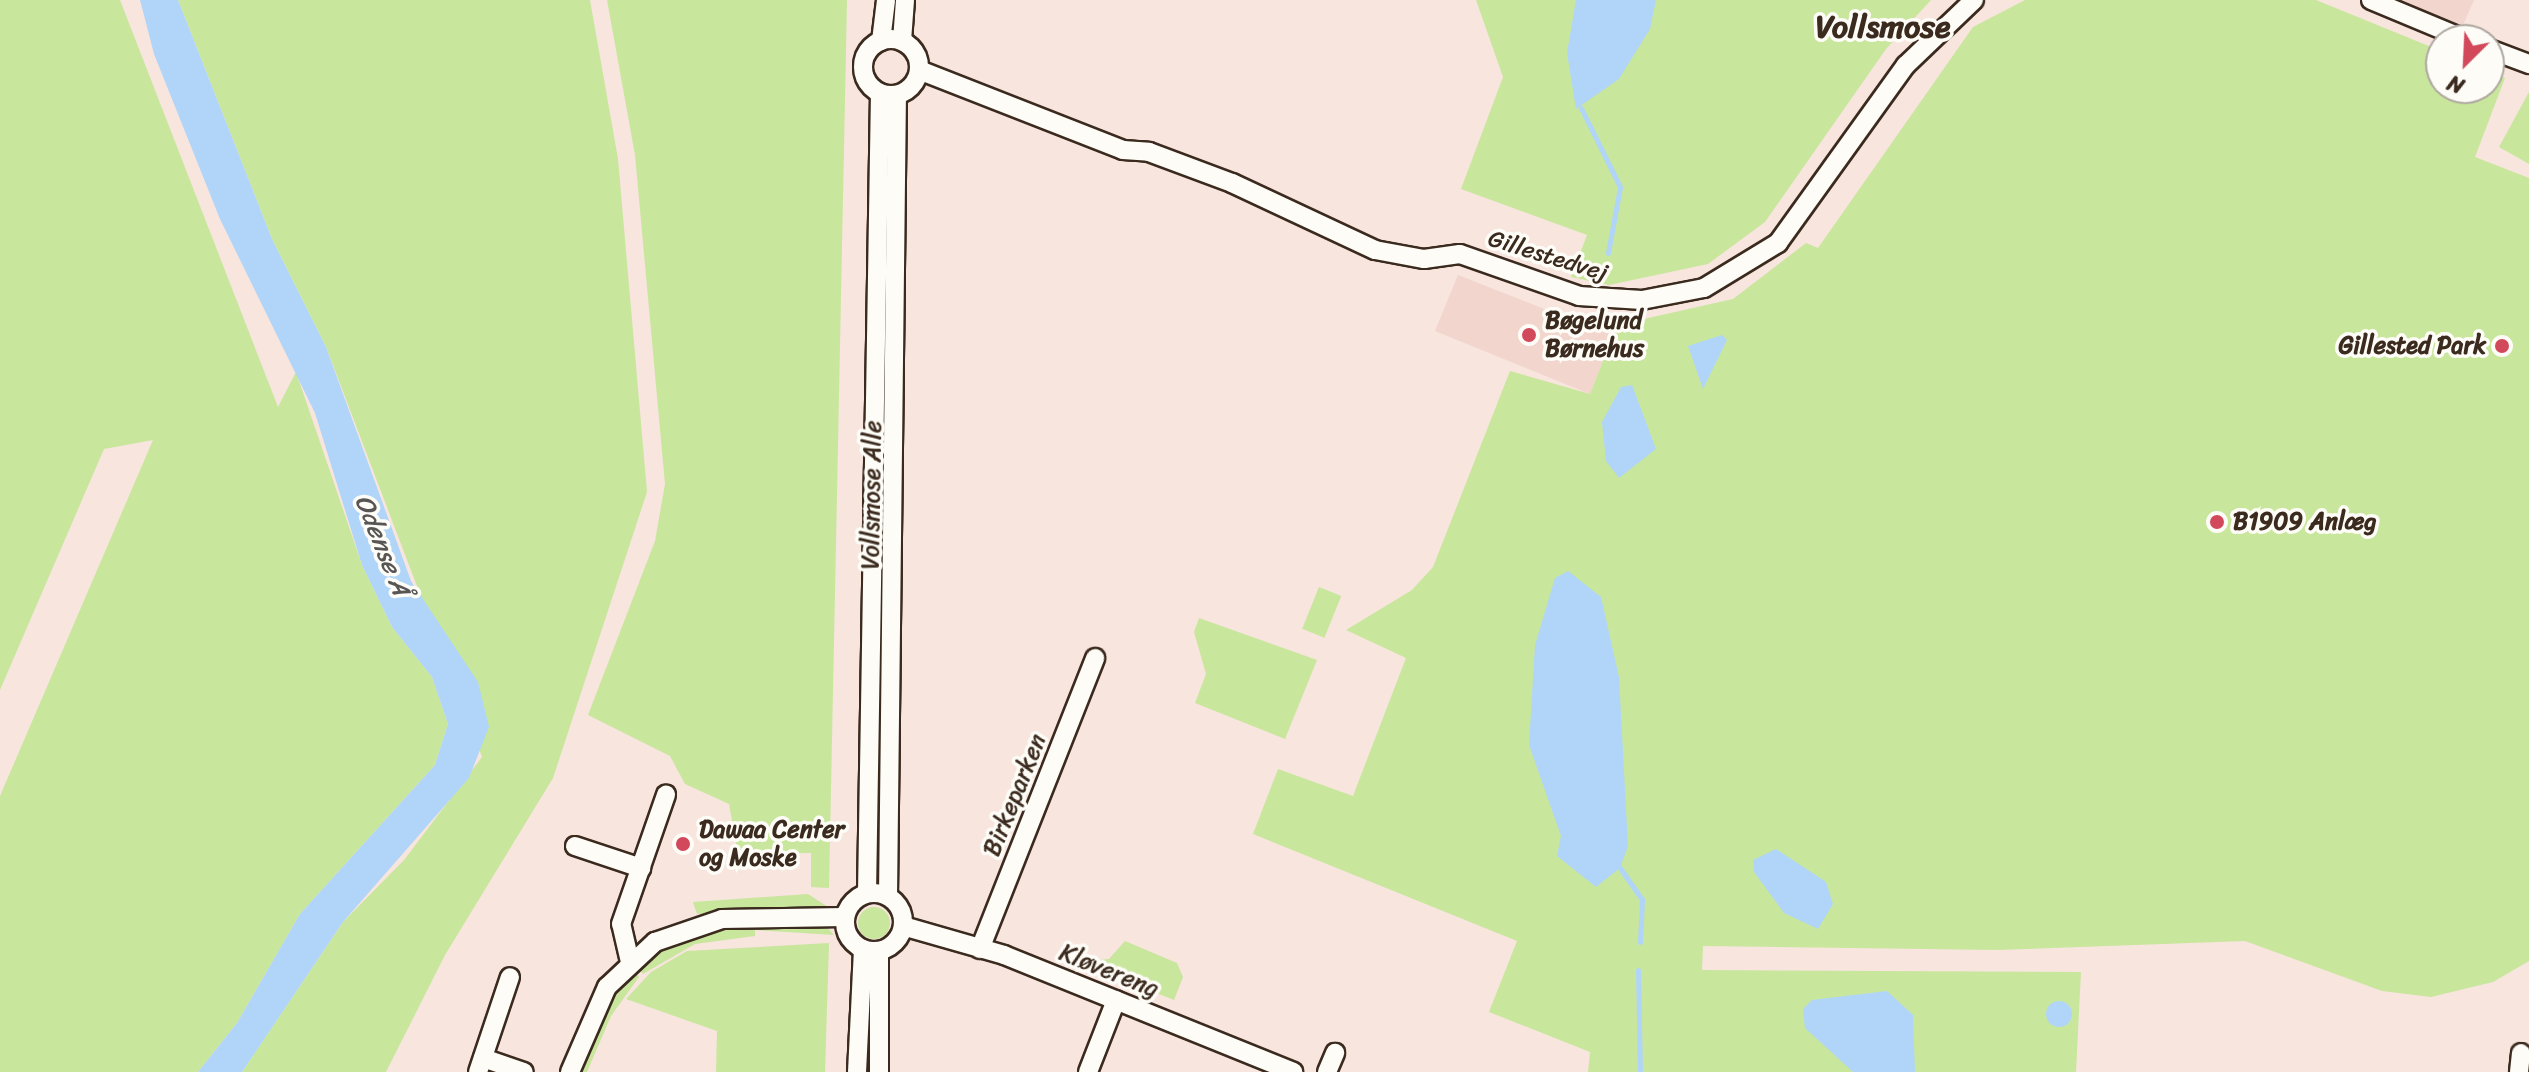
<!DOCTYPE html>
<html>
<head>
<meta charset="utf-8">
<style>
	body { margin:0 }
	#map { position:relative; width:2529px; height:1072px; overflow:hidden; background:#f7e5de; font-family:Sriracha,sans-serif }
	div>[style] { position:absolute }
	.built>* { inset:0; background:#f2d5cc }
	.green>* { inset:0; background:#c9e69d; transform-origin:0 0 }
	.round { border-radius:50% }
	.water>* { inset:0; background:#b0d5f9 }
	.stream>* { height:5px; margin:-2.5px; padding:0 2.5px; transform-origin:2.5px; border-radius:2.5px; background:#b0d5f9 }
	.roads { filter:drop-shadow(2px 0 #3b2a1e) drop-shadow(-2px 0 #3b2a1e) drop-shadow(0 2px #3b2a1e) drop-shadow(0 -2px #3b2a1e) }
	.minor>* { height:18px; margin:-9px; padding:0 9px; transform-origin:9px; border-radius:9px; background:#fdfcf7 }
	.minor>.ring { margin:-9px; padding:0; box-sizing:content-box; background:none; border:18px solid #fdfcf7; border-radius:50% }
	.dots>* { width:22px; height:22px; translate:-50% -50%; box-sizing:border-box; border:4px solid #fdfcf7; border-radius:50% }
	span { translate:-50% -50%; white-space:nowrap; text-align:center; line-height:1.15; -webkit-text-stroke:7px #fdfcf7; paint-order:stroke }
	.street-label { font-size:24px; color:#3b2a1e }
	.poi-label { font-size:24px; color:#3b2a1e; font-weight:700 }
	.left { translate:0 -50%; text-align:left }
	.right { translate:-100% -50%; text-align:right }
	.water-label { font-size:26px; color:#585555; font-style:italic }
	.district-label { font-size:32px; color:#3b2a1e; font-weight:700 }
	.north { position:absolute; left:2425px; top:24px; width:80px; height:80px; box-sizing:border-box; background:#fdfcf7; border:2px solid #afa8a0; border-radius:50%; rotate:204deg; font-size:22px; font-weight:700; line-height:32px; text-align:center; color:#3b2a1e }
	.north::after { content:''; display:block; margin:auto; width:28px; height:36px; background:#d1495b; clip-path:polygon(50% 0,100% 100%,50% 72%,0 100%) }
</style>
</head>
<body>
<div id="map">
	<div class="built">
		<div style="clip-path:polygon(2397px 0,2474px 0,2463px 25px)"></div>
		<div style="clip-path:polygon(1458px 275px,1575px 321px,1604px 317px,1617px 325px,1590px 394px,1435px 331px)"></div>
	</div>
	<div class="green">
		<div style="clip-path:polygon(0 0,120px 0,278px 407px,296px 372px,362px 565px,392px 627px,432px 677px,448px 724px,435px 765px,300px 914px,237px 1023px,198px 1072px,0 1072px,0 796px,153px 440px,104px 449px,0 690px)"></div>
		<div style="clip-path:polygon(178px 0,590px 0,618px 159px,647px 492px,553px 778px,445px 955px,386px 1072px,242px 1072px,343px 922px,404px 860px,482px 757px,326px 347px,272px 239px)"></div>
		<div style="clip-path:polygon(607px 0,847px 0,829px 888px,811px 887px,811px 853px,738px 854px,729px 804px,685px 784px,670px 756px,588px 715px,655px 541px,665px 484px,635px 155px)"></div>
		<div style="clip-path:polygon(1476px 0,1931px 0,1886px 49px,1765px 222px,1708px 264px,1609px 285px,1571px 277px,1587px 235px,1461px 189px,1503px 77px)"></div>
		<div style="clip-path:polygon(2025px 0,2316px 0,2441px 51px,2441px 88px,2489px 88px,2489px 71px,2505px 78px,2475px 157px,2529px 178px,2529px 961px,2493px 982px,2431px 997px,2382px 991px,2245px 941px,1997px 950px,1703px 946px,1702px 970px,2081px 972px,2076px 1072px,1588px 1072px,1590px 1052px,1489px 1012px,1517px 941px,1253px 834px,1278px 769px,1353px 796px,1406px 658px,1346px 630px,1412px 590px,1433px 567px,1510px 371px,1590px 394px,1617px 325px,1733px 299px,1806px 243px,1818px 248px,1973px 27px)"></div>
		<div style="clip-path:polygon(2529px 92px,2529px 164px,2499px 147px)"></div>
		<div style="left:1319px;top:587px;width:24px;height:45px;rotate:22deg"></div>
		<div style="clip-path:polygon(1199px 618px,1317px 660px,1285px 739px,1195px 703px,1206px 674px,1194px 632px)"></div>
		<div style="clip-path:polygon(808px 894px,828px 907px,697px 914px,693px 902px)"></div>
		<div class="round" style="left:858px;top:907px;width:32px;height:32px"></div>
		<div style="clip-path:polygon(826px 926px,834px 935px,755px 930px,755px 936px,695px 944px,643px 974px,637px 966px,665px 946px,718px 928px)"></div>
		<div style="clip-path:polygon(1125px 941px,1177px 963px,1183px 977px,1174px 1000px,1099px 970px,1096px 960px,1109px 959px)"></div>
		<div style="clip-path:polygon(829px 943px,825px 1072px,716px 1072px,717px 1031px,626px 999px,651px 972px,687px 951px)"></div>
		<div style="clip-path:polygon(634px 970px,639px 977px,611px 1016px,587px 1072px,576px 1072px,616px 989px)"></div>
	</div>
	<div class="water">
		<div style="clip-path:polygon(140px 0,178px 0,272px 239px,326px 347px,411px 581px,478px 682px,489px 727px,469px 778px,343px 922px,242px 1072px,198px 1072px,237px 1023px,300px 914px,435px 765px,448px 724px,432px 677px,392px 627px,362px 565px,315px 413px,220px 219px,154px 54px)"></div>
		<div style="clip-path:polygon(1576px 0,1656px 0,1650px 29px,1619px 79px,1576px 109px,1567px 53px)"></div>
		<div style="clip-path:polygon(1722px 335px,1727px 340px,1703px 389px,1688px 346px)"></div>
		<div style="clip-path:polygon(1632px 385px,1656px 449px,1619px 478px,1606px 461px,1602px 422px,1621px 387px)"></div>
		<div style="clip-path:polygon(1568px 571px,1601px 597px,1619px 677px,1628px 846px,1620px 868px,1596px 887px,1557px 856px,1561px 836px,1529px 745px,1535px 645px,1555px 578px)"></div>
		<div style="clip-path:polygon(1776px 849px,1826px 882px,1833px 904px,1818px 929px,1784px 913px,1754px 872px,1753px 860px)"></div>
		<div style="clip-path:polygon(1887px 991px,1913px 1015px,1915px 1072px,1853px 1072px,1805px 1028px,1803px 1009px,1812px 1000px)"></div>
		<div class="round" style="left:2046px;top:1001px;width:26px;height:26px"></div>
	</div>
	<div class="stream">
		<div style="left:1581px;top:108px;width:88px;rotate:63.7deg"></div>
		<div style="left:1620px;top:187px;width:67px;rotate:100.3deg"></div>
		<div style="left:1620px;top:868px;width:39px;rotate:55deg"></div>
		<div style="left:1642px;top:900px;width:42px;rotate:92.7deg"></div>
		<div style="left:1638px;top:970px;width:102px;rotate:88.9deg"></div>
	</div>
	<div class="roads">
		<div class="minor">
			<div style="left:2371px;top:0;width:104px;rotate:22.6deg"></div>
			<div class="ring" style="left:863px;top:39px;width:38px;height:38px"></div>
			<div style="left:881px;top:41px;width:41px;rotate:-83deg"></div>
			<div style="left:902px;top:41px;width:41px;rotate:-85.8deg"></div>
			<div style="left:2489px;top:49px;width:43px;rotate:20.6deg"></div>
			<div style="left:919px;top:70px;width:219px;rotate:21.4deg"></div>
			<div style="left:1123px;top:150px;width:26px;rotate:4deg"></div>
			<div style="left:1149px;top:152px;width:89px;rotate:20.5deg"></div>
			<div style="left:1232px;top:183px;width:158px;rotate:25.1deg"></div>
			<div style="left:1375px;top:250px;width:50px;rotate:10.4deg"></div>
			<div style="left:1424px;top:259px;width:36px;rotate:-8deg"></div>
			<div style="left:1460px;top:254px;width:126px;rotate:19.4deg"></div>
			<div style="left:1579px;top:296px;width:63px;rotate:3.6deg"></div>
			<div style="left:1642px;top:300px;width:63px;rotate:-11deg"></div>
			<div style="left:1704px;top:288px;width:87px;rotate:-31.3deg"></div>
			<div style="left:1778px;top:243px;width:219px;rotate:-54.3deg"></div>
			<div style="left:1906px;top:65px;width:94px;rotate:-43.7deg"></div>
			<div style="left:575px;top:846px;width:70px;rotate:18.4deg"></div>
			<div class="ring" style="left:845px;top:893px;width:40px;height:40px"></div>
			<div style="left:867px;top:893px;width:800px;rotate:-89.07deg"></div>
			<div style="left:888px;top:896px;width:801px;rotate:-89.36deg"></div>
			<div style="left:903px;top:926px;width:105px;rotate:16deg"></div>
			<div style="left:1004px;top:955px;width:312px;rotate:22deg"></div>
			<div style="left:980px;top:949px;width:313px;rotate:-68.4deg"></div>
			<div style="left:879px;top:951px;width:121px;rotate:90deg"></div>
			<div style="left:630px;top:962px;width:39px;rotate:-103deg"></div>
			<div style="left:621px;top:924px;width:137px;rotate:-70.8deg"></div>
			<div style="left:483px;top:1058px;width:43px;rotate:18.9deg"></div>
			<div style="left:478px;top:1072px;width:100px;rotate:-71.4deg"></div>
			<div style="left:570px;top:1072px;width:93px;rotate:-66.5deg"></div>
			<div style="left:607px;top:987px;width:66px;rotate:-43.2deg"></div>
			<div style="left:655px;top:942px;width:71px;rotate:-18.9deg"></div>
			<div style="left:722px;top:919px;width:123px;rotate:-0.9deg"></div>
			<div style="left:857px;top:1072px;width:123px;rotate:-87.2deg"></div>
			<div style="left:1088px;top:1072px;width:77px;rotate:-68.7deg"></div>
			<div style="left:1327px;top:1072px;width:21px;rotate:-67deg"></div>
			<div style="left:2519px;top:1072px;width:19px;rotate:-84deg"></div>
		</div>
	</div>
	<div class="dots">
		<div style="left:1529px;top:335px;background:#d1495b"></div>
		<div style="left:2502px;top:346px;background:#d1495b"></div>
		<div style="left:2217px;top:522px;background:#d1495b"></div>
		<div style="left:683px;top:844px;background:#d1495b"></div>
	</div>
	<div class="street-label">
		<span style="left:1548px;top:256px;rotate:17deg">Gillestedvej</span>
		<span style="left:872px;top:495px;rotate:-89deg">Vollsmose Alle</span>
		<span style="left:1015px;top:795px;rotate:-68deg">Birkeparken</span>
		<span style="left:1109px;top:971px;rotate:22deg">Kløvereng</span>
	</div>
	<div class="poi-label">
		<span class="left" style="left:1545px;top:335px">Bøgelund<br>Børnehus</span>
		<span class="right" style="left:2486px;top:346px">Gillested Park</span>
		<span class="left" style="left:2233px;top:522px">B1909 Anlæg</span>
		<span class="left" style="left:699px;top:844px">Dawaa Center<br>og Moske</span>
	</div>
	<div class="water-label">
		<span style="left:382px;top:545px;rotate:68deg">Odense Å</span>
	</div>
	<div class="district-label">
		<span style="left:1883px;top:27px">Vollsmose</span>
	</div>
	<div class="north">N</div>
</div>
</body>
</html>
